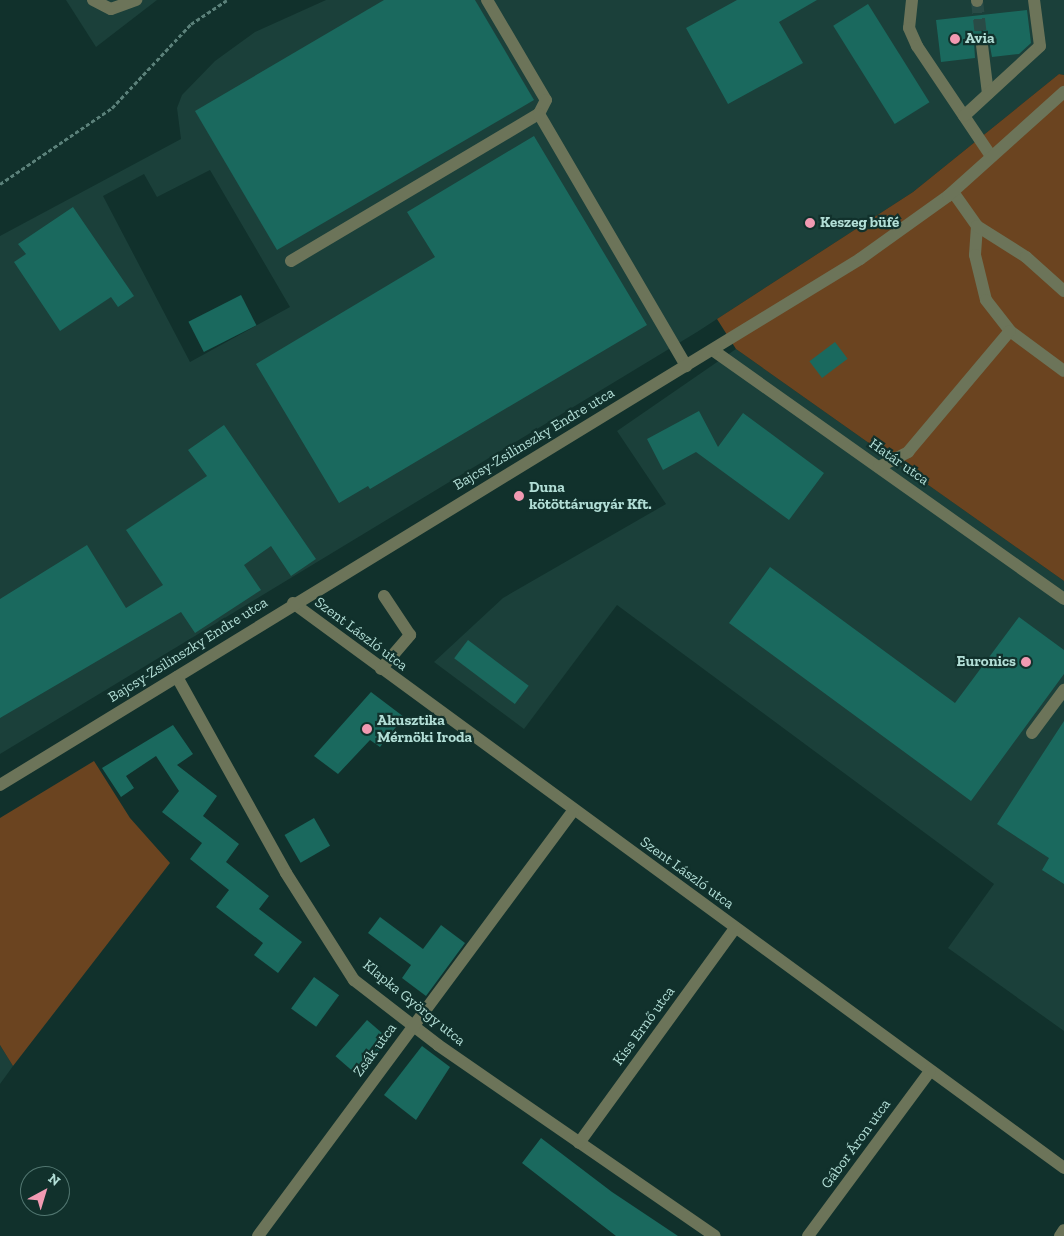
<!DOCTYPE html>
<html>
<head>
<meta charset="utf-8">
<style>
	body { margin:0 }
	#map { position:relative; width:1064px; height:1236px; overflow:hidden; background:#11312c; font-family:"Zilla Slab",serif }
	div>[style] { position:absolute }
	.built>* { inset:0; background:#1b403a }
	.green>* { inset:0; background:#6b4420 }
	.building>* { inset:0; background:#1a695e; transform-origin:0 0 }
	.minor-tunnel>* { height:12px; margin-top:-6px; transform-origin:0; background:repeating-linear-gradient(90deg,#294b46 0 12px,transparent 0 18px) }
	.path>* { height:3px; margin-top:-1.5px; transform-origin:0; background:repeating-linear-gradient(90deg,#5b817a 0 4px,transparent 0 6.5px) }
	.minor>* { height:12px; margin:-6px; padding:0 6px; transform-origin:6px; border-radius:6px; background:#6c7459 }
	.dots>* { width:14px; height:14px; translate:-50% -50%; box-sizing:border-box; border:2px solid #11312c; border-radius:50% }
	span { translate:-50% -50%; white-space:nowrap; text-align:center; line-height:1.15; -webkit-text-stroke:4.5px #11312c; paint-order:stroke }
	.poi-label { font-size:15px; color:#b2ded6; font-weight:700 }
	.left { translate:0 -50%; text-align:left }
	.right { translate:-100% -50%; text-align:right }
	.street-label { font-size:15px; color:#b2ded6 }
	.north { position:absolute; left:20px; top:1166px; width:50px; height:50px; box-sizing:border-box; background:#11312c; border:1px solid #517670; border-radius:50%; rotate:39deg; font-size:14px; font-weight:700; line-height:20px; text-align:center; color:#b2ded6 }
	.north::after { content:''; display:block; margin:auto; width:18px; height:22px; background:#f19ab2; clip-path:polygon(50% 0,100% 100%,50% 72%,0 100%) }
</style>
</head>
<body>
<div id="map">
	<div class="built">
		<div style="clip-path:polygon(66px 0,157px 0,96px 47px)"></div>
		<div style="clip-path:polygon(evenodd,326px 0,1064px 0,1064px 75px,1059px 74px,913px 192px,697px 332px,0 754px,0 236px,181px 139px,177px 108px,182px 95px,215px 61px,255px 32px,326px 0,210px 170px,290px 307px,190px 362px,103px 196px,144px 174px,157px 197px,210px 170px)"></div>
		<div style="clip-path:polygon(736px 349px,1064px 581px,1064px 1031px,948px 948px,994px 884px,617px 605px,524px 729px,434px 662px,503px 598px,666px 504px,617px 431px)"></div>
		<div style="clip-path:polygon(0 1045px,13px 1066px,0 1084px)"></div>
	</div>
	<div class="green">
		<div style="clip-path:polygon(1059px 74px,1064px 75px,1064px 581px,736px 349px,717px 319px,913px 192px)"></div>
		<div style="clip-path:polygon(94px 761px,130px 818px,170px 863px,13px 1066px,0 1045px,0 818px)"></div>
	</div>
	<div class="building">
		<div style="clip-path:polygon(384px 0,475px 0,534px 100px,277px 250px,195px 111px)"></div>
		<div style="clip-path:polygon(737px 0,817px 0,779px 22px,803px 63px,728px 104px,686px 28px)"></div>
		<div style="left:868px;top:4px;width:116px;height:41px;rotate:58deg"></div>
		<div style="clip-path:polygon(1027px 10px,1031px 43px,1019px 54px,992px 57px,989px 41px,982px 37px,974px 42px,975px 58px,941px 62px,936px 20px)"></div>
		<div style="clip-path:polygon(534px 136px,647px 325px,370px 489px,368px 486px,339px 503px,256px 364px,435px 257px,407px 212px)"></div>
		<div style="clip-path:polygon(73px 207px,134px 296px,118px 307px,111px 297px,60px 331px,14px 262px,26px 254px,18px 244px)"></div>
		<div style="left:241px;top:295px;width:34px;height:59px;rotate:63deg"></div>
		<div style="left:835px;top:342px;width:21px;height:32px;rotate:53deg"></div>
		<div style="clip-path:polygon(699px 411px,718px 447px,743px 413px,824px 473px,789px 520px,696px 452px,663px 470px,647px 439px)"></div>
		<div style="clip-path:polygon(224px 425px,316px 559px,291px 576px,271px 546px,244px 565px,261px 590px,195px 633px,181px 612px,0 718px,0 599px,87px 545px,126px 608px,163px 585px,126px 530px,207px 476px,188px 450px)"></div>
		<div style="clip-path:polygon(770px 567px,955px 703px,1019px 617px,1064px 650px,1064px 674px,971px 801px,729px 623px)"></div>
		<div style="left:468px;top:640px;width:76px;height:23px;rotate:37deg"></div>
		<div style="clip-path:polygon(371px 692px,404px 717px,380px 747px,370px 740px,338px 774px,314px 756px)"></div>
		<div style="clip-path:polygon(1064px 721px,1064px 884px,1042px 870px,1049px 858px,997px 824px)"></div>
		<div style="clip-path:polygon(173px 725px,193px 754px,177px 765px,217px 796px,203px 816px,239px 844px,226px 862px,269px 896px,259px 909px,302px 942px,278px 973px,254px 955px,263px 943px,216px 907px,229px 890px,190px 859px,202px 843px,162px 812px,179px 791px,156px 756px,126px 776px,134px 788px,121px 797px,102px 768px)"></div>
		<div style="left:314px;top:818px;width:32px;height:34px;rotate:60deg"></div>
		<div style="clip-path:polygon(380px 917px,423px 949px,441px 925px,465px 943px,426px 996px,402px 978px,411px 965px,368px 933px)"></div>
		<div style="left:314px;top:977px;width:31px;height:39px;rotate:36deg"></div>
		<div style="left:367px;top:1020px;width:29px;height:48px;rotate:41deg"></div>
		<div style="clip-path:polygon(422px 1046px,450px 1067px,416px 1120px,384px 1095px)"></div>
		<div style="clip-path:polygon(541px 1138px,612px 1192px,678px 1236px,616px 1236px,522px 1163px)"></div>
	</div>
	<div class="minor-tunnel">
		<div style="left:977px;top:1px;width:44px;rotate:83.5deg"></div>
	</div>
	<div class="path">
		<div style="left:0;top:184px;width:135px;rotate:-34.2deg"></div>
		<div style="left:112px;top:108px;width:115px;rotate:-46.8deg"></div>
		<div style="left:191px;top:24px;width:43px;rotate:-33.7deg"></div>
	</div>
	<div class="minor">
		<div style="left:93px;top:0;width:20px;rotate:27deg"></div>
		<div style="left:111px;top:9px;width:27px;rotate:-20deg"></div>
		<div style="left:487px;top:0;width:116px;rotate:59.5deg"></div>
		<div style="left:546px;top:100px;width:16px;rotate:117deg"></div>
		<div style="left:912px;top:0;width:28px;rotate:96deg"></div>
		<div style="left:909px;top:28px;width:20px;rotate:66deg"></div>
		<div style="left:917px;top:46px;width:133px;rotate:56.1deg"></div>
		<div style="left:977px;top:0;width:1px;rotate:90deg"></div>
		<div style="left:982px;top:45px;width:49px;rotate:83deg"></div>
		<div style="left:964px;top:116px;width:103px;rotate:-42.6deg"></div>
		<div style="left:1040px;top:46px;width:46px;rotate:-97.4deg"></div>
		<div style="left:953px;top:192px;width:42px;rotate:54.8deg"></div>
		<div style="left:977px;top:226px;width:29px;rotate:94deg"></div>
		<div style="left:975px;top:255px;width:46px;rotate:76.3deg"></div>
		<div style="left:986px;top:300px;width:39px;rotate:52deg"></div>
		<div style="left:1010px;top:331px;width:67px;rotate:36.5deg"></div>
		<div style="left:977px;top:226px;width:58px;rotate:32.3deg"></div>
		<div style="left:1026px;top:257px;width:51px;rotate:41.8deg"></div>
		<div style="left:291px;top:261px;width:288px;rotate:-30.7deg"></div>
		<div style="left:539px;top:114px;width:292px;rotate:59.7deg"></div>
		<div style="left:714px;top:351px;width:429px;rotate:35.3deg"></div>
		<div style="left:879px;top:467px;width:33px;rotate:-27deg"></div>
		<div style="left:908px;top:452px;width:158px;rotate:-49.9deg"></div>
		<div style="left:293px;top:603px;width:956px;rotate:36.23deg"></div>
		<div style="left:381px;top:669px;width:45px;rotate:-49.5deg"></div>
		<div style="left:410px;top:635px;width:47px;rotate:-123.7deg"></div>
		<div style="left:177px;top:677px;width:224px;rotate:60.9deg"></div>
		<div style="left:286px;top:873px;width:127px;rotate:57.6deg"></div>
		<div style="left:354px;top:980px;width:106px;rotate:37.7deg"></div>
		<div style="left:438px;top:1045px;width:336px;rotate:34.6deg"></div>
		<div style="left:1032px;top:733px;width:54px;rotate:-53.3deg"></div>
		<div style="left:0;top:785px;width:1008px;rotate:-31.45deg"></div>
		<div style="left:860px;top:259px;width:108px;rotate:-35.6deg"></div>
		<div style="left:948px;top:196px;width:156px;rotate:-41.9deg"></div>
		<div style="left:579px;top:1143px;width:266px;rotate:-54deg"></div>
		<div style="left:258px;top:1236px;width:529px;rotate:-53.46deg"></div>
		<div style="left:808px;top:1236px;width:205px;rotate:-53.5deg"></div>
		<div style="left:1060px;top:1236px;width:7px;rotate:-56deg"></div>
	</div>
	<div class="dots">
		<div style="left:955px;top:39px;background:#f19ab2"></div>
		<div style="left:810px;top:223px;background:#f19ab2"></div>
		<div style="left:519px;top:496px;background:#f19ab2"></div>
		<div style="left:1026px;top:662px;background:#f19ab2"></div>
		<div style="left:367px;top:729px;background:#f19ab2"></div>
	</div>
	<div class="poi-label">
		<span class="left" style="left:965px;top:39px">Avia</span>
		<span class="left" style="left:820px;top:223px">Keszeg büfé</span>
		<span class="left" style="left:529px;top:496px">Duna<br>kötöttárugyár Kft.</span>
		<span class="right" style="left:1016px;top:662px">Euronics</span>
		<span class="left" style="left:377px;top:729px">Akusztika<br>Mérnöki Iroda</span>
	</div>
	<div class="street-label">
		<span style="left:534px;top:439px;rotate:-31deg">Bajcsy-Zsilinszky Endre utca</span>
		<span style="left:899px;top:462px;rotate:35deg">Határ utca</span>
		<span style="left:361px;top:634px;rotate:37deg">Szent László utca</span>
		<span style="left:188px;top:650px;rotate:-32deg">Bajcsy-Zsilinszky Endre utca</span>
		<span style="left:687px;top:873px;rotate:36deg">Szent László utca</span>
		<span style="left:414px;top:1003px;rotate:39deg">Klapka György utca</span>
		<span style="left:644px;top:1026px;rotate:-54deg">Kiss Ernő utca</span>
		<span style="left:375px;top:1050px;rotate:-54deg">Zsák utca</span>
		<span style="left:856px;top:1144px;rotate:-54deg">Gábor Áron utca</span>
	</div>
	<div class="north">N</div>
</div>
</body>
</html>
